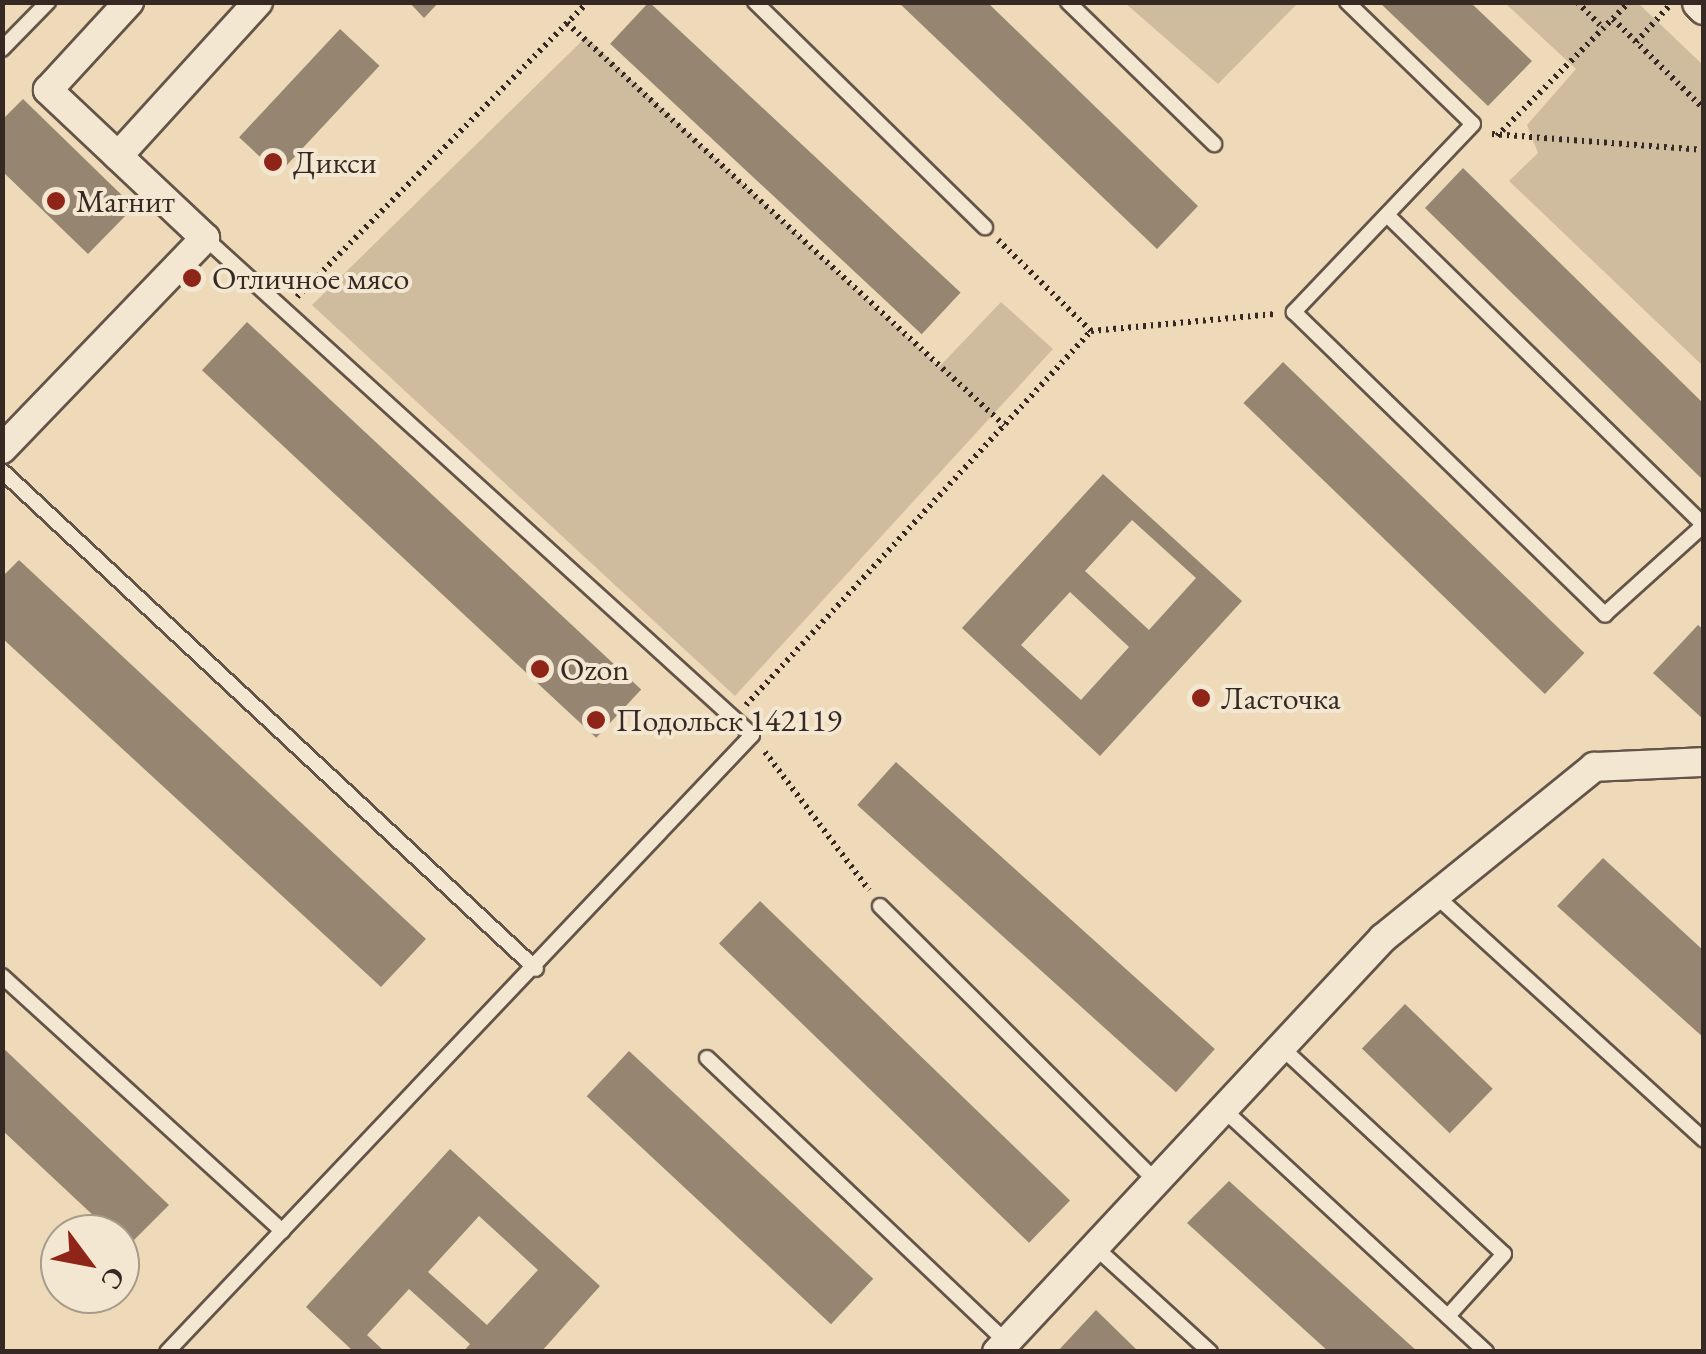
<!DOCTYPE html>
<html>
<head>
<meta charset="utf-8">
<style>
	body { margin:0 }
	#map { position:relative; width:1706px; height:1354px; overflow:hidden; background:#eedab8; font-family:"EB Garamond",serif }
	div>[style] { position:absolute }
	.green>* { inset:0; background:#cfbc9f }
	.building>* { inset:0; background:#968570; transform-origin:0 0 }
	.path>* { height:6px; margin-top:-3px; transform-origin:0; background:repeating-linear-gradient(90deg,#362823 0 2.5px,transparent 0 7.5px) }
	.roads { filter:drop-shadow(2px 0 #645448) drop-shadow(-2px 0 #645448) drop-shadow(0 2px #645448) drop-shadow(0 -2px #645448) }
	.service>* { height:14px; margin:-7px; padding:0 7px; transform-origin:7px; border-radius:7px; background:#f4e7d1 }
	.minor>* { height:28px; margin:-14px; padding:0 14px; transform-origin:14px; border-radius:14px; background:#f4e7d1 }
	.tertiary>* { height:35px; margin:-17.5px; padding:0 17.5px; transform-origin:17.5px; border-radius:17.5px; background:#f4e7d1 }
	.dots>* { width:28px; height:28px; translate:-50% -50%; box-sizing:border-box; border:5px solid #f4e7d1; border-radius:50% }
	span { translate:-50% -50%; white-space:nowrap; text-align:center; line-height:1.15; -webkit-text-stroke:8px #f4e7d1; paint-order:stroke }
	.poi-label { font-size:32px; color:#362823 }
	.left { translate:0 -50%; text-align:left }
	.frame { position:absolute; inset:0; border:5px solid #362823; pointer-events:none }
	.north { position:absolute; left:40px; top:1214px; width:100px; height:100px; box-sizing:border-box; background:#f4e7d1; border:2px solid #a89b8b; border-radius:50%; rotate:122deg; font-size:28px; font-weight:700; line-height:40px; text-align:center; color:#362823 }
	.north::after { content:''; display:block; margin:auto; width:35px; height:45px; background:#8f2418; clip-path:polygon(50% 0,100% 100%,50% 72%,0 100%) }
</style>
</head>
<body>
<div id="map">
	<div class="green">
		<div style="clip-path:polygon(1298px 3px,1218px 84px,1125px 3px,1298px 2px)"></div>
		<div style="clip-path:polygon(1505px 3px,1638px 3px,1703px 65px,1703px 366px,1509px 181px,1538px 153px,1527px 125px,1576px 69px)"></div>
		<div style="clip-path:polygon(586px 37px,939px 367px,1001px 302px,1053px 349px,735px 696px,312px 305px)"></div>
	</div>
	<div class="building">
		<div style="clip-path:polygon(409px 2px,439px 2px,424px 18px)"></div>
		<div style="left:649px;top:2px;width:426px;height:57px;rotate:43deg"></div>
		<div style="clip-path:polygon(898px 2px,987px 2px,1198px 206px,1157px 249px)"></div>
		<div style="clip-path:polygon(1379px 2px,1470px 2px,1532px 61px,1488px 106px)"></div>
		<div style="left:340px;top:29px;width:54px;height:148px;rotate:43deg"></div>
		<div style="clip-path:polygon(23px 99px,134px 207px,88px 254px,2px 171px,2px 120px)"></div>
		<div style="clip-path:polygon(1463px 168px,1704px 404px,1704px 481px,1425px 208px)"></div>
		<div style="left:247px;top:322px;width:539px;height:66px;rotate:43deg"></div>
		<div style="left:1283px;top:362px;width:419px;height:57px;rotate:44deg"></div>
		<div style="clip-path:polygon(evenodd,1103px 474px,1242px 601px,1100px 756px,962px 628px,1103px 474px,1132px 520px,1196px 578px,1149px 630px,1085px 571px,1132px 520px,1103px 474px,1070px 592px,1129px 647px,1081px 700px,1021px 645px,1070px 592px)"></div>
		<div style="clip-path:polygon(19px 560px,426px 939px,381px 987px,2px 638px,2px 577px)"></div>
		<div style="clip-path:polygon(1698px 625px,1704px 630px,1704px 720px,1653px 673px)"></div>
		<div style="left:896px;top:762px;width:429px;height:58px;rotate:42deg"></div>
		<div style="clip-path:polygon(1603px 858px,1704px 951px,1704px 1038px,1557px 906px)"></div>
		<div style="left:760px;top:901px;width:431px;height:59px;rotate:44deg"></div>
		<div style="left:1405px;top:1004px;width:122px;height:62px;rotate:44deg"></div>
		<div style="clip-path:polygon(2px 1047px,169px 1205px,127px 1247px,2px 1130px)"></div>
		<div style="left:629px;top:1051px;width:334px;height:62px;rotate:43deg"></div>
		<div style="clip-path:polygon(evenodd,450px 1149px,600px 1286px,541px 1352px,463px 1352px,470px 1344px,409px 1289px,367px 1335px,385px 1352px,354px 1352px,306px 1307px,450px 1149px,479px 1216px,538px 1270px,487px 1325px,428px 1272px,479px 1216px)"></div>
		<div style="clip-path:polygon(1229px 1181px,1418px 1352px,1329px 1352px,1187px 1223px)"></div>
		<div style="clip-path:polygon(1096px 1310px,1139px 1352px,1057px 1352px)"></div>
	</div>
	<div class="path">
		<div style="left:1577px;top:2px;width:38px;rotate:45deg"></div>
		<div style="left:1613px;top:19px;width:128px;rotate:44.7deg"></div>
		<div style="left:567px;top:23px;width:594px;rotate:42.61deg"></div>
		<div style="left:1636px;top:42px;width:49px;rotate:-47.5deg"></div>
		<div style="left:1492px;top:134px;width:213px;rotate:4.3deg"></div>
		<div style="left:1497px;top:136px;width:188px;rotate:-45.4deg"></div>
		<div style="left:998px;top:240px;width:130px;rotate:44.4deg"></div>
		<div style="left:1091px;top:331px;width:183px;rotate:-5.3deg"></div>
		<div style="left:297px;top:297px;width:414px;rotate:-45.4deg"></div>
		<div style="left:746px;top:705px;width:509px;rotate:-47.31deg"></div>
		<div style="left:765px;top:752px;width:173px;rotate:53deg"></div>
	</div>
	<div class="roads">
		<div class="service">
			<div style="left:755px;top:2px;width:322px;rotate:44.4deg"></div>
			<div style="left:1068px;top:2px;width:204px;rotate:44.2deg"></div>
			<div style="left:1347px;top:2px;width:175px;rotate:44.1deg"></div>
			<div style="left:1473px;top:124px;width:260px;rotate:133.6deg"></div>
			<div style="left:1294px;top:312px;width:434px;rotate:44.2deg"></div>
			<div style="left:1605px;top:614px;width:133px;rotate:-42deg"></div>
			<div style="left:2px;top:49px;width:66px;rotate:-45.6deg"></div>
			<div style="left:1387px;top:215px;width:438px;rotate:44.4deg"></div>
			<div style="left:2px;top:471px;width:730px;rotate:43deg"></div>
			<div style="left:1436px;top:896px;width:362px;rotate:42.3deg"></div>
			<div style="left:880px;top:906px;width:390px;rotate:44.9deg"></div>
			<div style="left:2px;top:976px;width:379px;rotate:42.3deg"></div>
			<div style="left:1281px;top:1047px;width:304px;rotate:42.9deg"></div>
			<div style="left:1504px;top:1254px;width:84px;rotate:132.1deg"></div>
			<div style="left:707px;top:1058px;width:412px;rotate:43.5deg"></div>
			<div style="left:1223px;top:1109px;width:358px;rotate:42.7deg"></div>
			<div style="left:1095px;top:1247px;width:156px;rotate:42.4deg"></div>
			<div style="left:167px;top:1352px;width:850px;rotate:-46.52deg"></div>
			<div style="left:752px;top:735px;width:739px;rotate:-137.74deg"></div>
		</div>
		<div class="minor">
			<div style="left:118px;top:156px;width:208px;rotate:-47.7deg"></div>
			<div style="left:2px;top:449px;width:293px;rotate:-46.1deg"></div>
			<div style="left:205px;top:238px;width:216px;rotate:-136.7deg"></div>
			<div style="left:48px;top:90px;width:120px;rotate:-47.4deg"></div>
			<div style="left:997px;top:1352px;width:566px;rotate:-47deg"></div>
			<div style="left:1383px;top:938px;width:272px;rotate:-39deg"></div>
			<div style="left:1594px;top:767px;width:110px;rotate:-2.6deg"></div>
		</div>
		<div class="tertiary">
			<div style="left:1700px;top:2px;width:6px;rotate:45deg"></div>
		</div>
	</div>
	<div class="dots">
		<div style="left:273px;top:162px;background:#8f2418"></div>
		<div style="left:56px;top:201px;background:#8f2418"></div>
		<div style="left:192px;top:278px;background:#8f2418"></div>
		<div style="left:540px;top:669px;background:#8f2418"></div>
		<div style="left:1201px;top:698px;background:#8f2418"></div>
		<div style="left:596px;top:720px;background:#8f2418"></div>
	</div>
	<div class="poi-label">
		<span class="left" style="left:293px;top:162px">Дикси</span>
		<span class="left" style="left:76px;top:201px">Магнит</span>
		<span class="left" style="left:212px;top:278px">Отличное мясо</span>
		<span class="left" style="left:560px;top:669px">Ozon</span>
		<span class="left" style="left:1221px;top:698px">Ласточка</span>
		<span class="left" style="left:616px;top:720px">Подольск 142119</span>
	</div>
	<div class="frame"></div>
	<div class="north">С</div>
</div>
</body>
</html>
